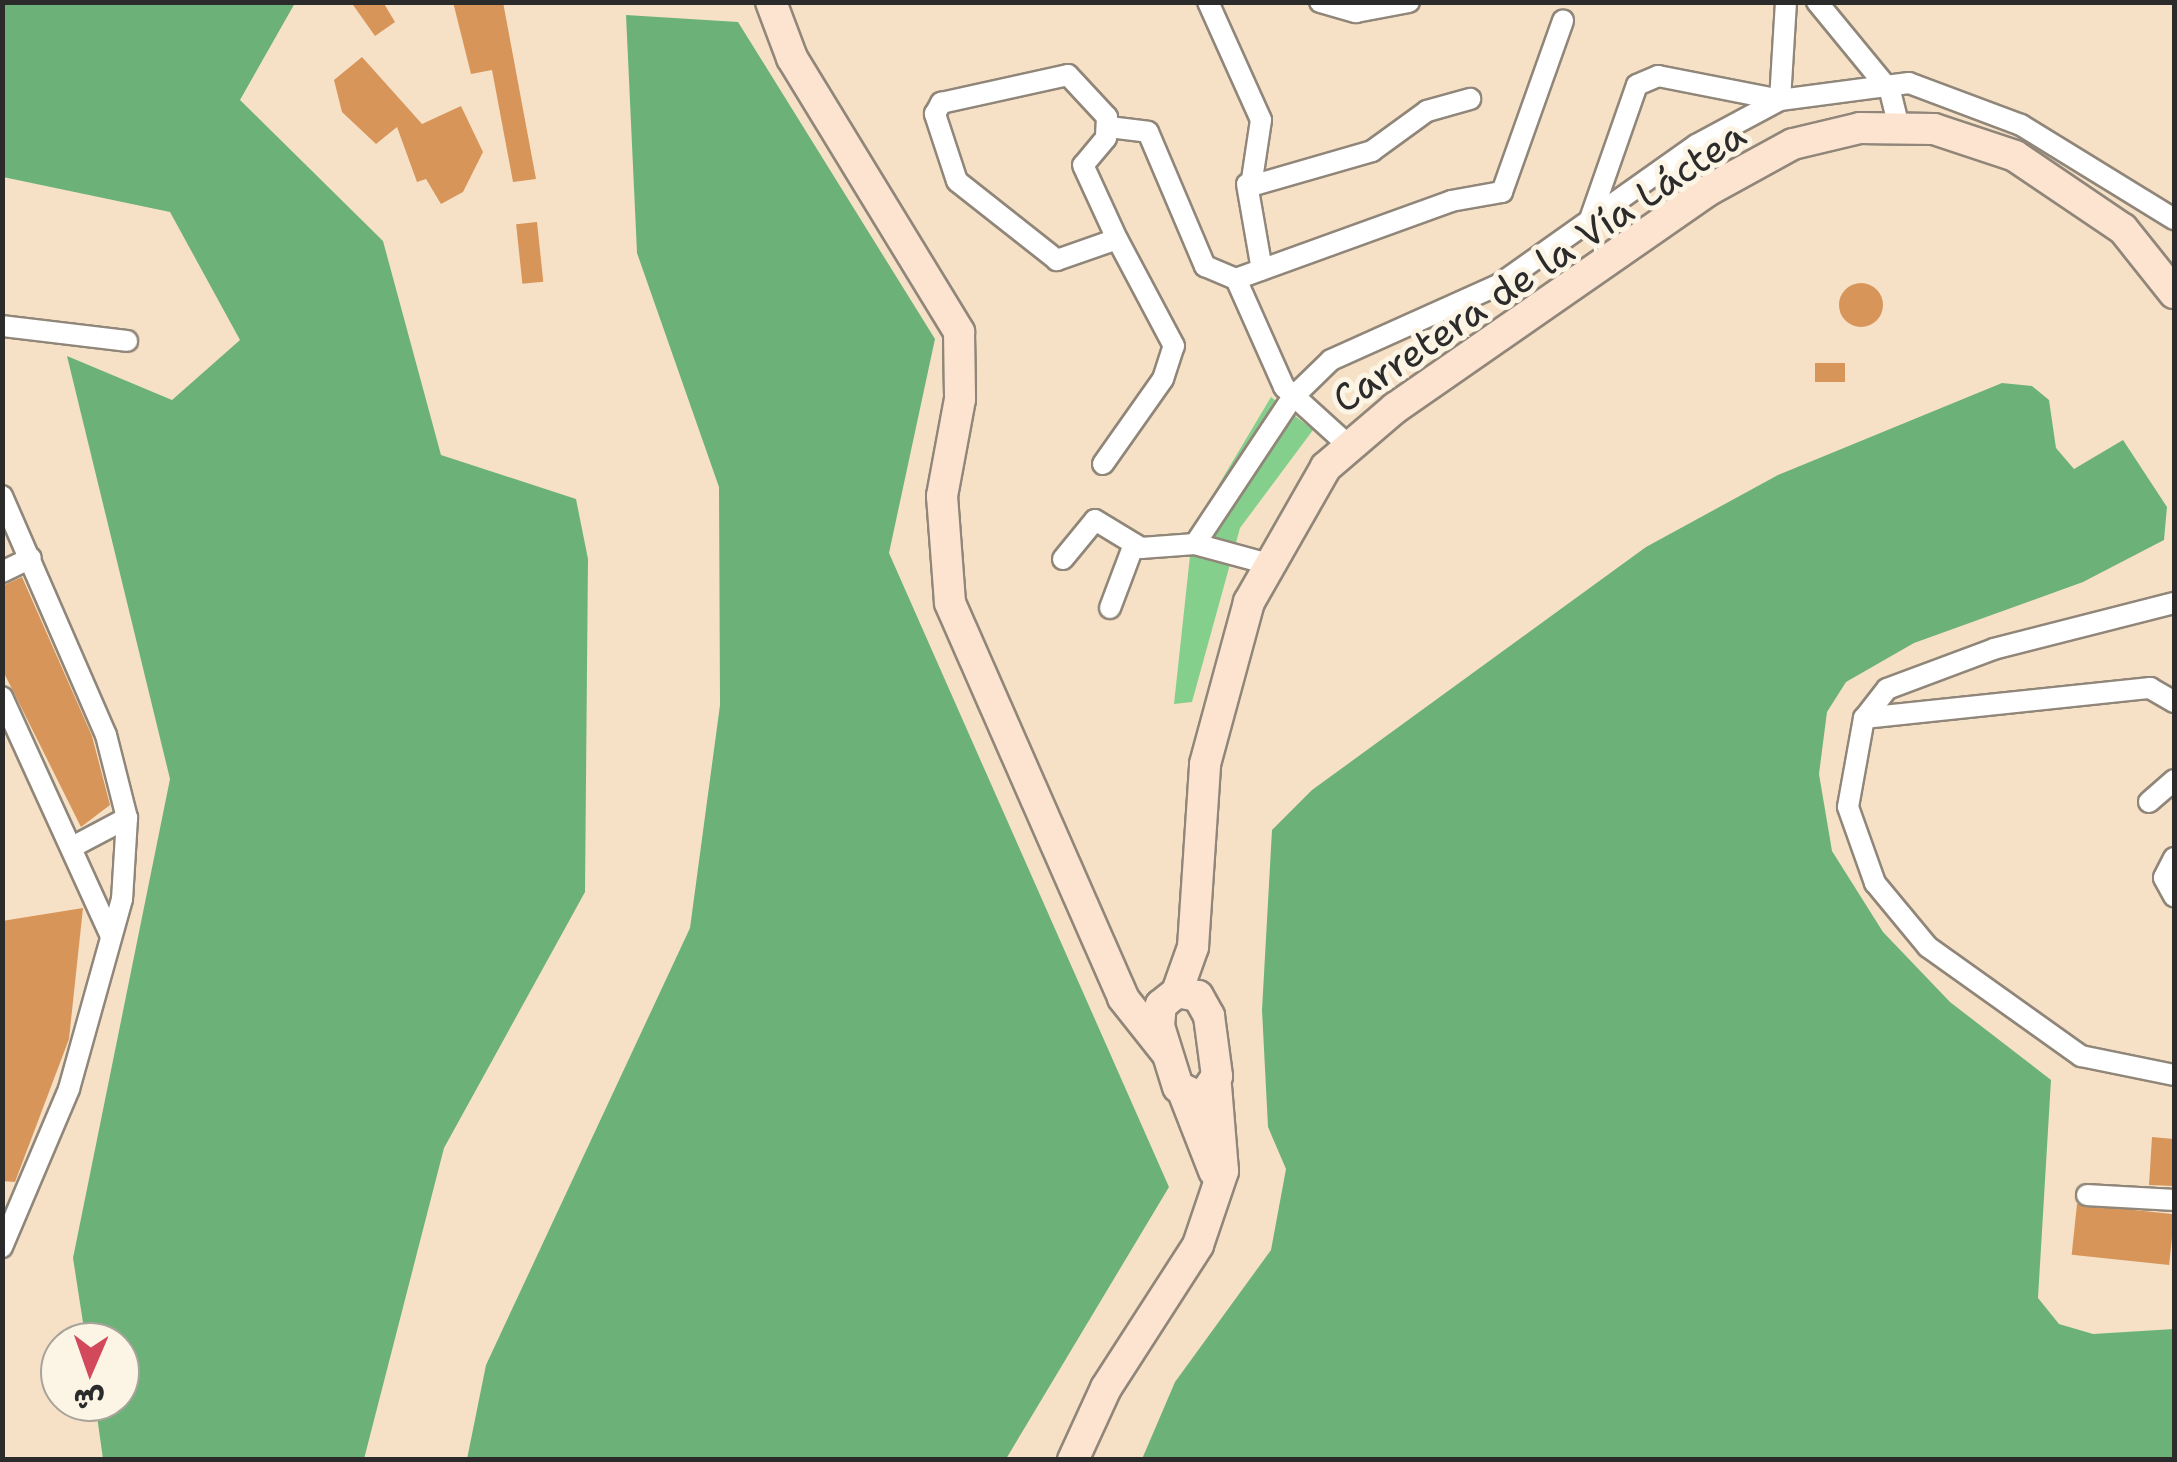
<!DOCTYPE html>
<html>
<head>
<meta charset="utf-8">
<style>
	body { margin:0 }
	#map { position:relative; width:2177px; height:1462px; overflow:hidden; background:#f6e1c7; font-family:"Shantell Sans","Playpen Sans Arabic",sans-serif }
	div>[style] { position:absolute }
	.green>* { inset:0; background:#85cf8c }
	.forest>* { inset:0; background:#6cb278 }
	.building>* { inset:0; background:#d7955a; transform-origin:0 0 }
	.round { border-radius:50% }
	.roads { filter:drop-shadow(2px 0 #908679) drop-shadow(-2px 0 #908679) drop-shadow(0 2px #908679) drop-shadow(0 -2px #908679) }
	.street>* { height:20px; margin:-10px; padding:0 10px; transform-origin:10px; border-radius:10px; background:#fff }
	.secondary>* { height:30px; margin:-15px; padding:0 15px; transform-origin:15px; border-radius:15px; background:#fde4d1 }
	span { translate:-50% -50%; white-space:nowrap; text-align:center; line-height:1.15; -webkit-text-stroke:10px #fcf5e5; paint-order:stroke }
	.street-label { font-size:38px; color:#2b2b2b }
	.frame { position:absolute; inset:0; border:5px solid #2b2b2b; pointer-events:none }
	.north { position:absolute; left:40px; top:1322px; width:100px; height:100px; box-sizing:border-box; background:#fcf5e5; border:2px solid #a8a49b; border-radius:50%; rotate:182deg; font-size:28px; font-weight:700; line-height:40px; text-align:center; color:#2b2b2b }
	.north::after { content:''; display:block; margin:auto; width:35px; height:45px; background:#d1495b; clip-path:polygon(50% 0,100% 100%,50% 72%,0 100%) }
</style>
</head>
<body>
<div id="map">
	<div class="green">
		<div style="clip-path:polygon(1271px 397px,1313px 430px,1240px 528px,1192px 702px,1174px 704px,1193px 528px)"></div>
	</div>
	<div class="forest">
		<div style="clip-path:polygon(3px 2px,295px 3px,240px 100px,383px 241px,441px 455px,576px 499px,588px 559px,585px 892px,444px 1148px,364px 1459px,103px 1459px,95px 1402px,120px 1402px,120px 1342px,86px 1342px,73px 1258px,170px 779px,67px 356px,172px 400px,240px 340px,170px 212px,3px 177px)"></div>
		<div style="clip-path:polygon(626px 15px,738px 22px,935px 339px,889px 553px,1169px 1187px,1006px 1459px,467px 1459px,486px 1365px,690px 928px,720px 705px,719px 487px,637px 253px)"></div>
		<div style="clip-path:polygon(2002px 383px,2032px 386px,2049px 400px,2056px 448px,2074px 469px,2123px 440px,2167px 507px,2164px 540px,2083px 582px,1914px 643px,1846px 682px,1827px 712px,1819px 774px,1832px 851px,1883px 932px,1950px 1002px,2051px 1080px,2038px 1298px,2059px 1324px,2093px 1334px,2174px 1329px,2174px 1459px,1142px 1459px,1175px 1382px,1271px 1250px,1286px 1169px,1268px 1127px,1262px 1010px,1272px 830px,1312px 790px,1646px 547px,1778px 475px)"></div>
	</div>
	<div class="building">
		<div style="clip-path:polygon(351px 2px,383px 2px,395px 22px,375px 36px)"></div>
		<div style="clip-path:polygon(453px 2px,503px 2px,536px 179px,513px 182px,492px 70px,471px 74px)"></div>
		<div style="clip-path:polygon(362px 57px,422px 124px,461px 106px,483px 152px,463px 192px,441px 204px,426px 179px,417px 182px,397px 127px,376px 144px,342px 112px,334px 80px)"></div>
		<div style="left:537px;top:222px;width:60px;height:21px;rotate:84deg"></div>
		<div class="round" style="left:1839px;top:283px;width:44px;height:44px"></div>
		<div style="left:1815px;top:363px;width:30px;height:19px"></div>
		<div style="clip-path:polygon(22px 577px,92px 736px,110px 805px,81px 827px,2px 669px,2px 586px)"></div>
		<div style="clip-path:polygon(83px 908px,69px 1039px,15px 1182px,2px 1181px,2px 921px)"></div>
		<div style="clip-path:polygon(2152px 1137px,2174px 1139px,2174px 1186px,2149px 1185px)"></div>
		<div style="left:2077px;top:1204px;width:98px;height:51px;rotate:6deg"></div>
	</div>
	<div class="roads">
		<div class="street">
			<div style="left:1208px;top:2px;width:129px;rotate:65.8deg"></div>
			<div style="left:1261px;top:120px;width:67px;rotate:98.6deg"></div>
			<div style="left:1251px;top:186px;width:126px;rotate:-16.1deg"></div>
			<div style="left:1372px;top:151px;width:68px;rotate:-36deg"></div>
			<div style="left:1427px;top:111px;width:45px;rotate:-15.6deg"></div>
			<div style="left:1320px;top:2px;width:37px;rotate:16deg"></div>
			<div style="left:1356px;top:12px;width:54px;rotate:-10.7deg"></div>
			<div style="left:1817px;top:2px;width:115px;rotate:50.6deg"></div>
			<div style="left:1890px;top:91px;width:37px;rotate:76deg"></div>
			<div style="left:1109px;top:127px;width:39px;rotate:7deg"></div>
			<div style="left:1148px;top:132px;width:146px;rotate:67deg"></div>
			<div style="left:1205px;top:266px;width:34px;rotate:23deg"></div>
			<div style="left:1236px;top:279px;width:118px;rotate:66deg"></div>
			<div style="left:1284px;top:387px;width:86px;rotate:42.2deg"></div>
			<div style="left:1247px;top:184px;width:87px;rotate:80.1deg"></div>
			<div style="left:1589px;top:222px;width:145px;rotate:-70.7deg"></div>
			<div style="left:1637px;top:85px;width:23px;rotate:-23deg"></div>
			<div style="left:1658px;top:76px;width:124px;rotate:11.1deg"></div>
			<div style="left:1780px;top:100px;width:98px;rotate:-86.5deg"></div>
			<div style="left:1236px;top:279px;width:229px;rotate:-19.9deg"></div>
			<div style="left:1451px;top:201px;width:52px;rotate:-10deg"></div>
			<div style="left:1502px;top:192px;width:182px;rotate:-70.4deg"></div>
			<div style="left:2px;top:326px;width:126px;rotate:6.8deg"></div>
			<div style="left:1103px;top:464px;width:104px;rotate:-54.8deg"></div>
			<div style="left:1163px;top:379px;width:35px;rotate:-72deg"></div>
			<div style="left:1174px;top:346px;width:121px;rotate:-118deg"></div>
			<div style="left:1117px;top:239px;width:64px;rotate:160.7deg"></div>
			<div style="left:1057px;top:260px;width:127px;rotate:-141.7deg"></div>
			<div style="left:957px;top:181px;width:71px;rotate:-108.2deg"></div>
			<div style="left:935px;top:114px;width:13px;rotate:-61deg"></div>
			<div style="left:941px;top:103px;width:130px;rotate:-12.4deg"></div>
			<div style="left:1068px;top:75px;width:57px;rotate:47.1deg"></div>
			<div style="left:1107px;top:117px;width:21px;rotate:93deg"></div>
			<div style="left:1106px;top:138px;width:35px;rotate:130deg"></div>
			<div style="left:1083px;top:165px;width:81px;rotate:65.3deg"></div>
			<div style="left:2px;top:496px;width:261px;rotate:66.5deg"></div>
			<div style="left:106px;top:735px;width:86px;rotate:75.8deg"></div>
			<div style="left:127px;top:818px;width:81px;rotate:93.5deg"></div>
			<div style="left:122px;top:899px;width:197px;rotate:105.6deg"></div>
			<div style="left:69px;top:1089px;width:172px;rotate:113deg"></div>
			<div style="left:1195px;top:544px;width:175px;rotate:-56.4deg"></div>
			<div style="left:1292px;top:398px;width:54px;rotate:-44.3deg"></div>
			<div style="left:1331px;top:360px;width:185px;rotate:-24.2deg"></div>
			<div style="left:1500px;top:284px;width:240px;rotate:-35.3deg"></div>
			<div style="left:1696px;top:145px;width:95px;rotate:-28.2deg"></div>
			<div style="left:1780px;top:100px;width:130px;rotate:-7.5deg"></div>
			<div style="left:1909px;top:83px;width:120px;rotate:20.6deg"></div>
			<div style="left:2021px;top:125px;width:180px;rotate:31.6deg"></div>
			<div style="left:1063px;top:559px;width:50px;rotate:-50.6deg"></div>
			<div style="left:1095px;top:520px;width:54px;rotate:31.3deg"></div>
			<div style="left:1141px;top:548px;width:54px;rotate:-4.2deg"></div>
			<div style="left:1195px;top:544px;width:73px;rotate:15.2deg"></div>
			<div style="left:2px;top:572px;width:32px;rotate:-26deg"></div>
			<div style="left:2174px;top:603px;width:186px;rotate:165.7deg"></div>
			<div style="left:1994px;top:649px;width:114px;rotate:159.5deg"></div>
			<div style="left:1887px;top:689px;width:37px;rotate:128deg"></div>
			<div style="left:1864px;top:718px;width:90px;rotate:100.2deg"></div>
			<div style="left:1848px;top:807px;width:81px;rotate:70.4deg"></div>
			<div style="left:1875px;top:883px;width:83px;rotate:50.4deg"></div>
			<div style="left:1928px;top:947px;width:188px;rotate:35.5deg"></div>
			<div style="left:2081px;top:1056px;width:95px;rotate:11.5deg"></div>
			<div style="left:1110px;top:608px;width:68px;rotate:-69.4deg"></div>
			<div style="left:2px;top:697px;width:263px;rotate:65.5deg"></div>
			<div style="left:1864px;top:718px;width:288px;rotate:-6deg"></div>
			<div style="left:2150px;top:688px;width:28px;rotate:30deg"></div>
			<div style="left:2149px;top:802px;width:33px;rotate:-41deg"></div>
			<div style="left:76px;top:845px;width:58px;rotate:-27.9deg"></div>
			<div style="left:2174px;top:858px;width:22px;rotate:117deg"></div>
			<div style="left:2164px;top:878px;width:21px;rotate:61deg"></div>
			<div style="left:2087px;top:1195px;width:87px;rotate:3.3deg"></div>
		</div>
		<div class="secondary">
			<div style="left:771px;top:2px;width:60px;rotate:69.4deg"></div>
			<div style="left:792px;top:58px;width:321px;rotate:58.6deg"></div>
			<div style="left:959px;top:332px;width:67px;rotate:89.1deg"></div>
			<div style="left:960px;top:399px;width:99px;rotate:100.5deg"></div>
			<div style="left:942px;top:496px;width:107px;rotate:85.7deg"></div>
			<div style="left:950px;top:603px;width:431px;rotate:66.3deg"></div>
			<div style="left:1123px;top:998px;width:68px;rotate:51.6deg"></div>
			<div style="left:1177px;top:992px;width:48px;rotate:-70.4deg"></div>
			<div style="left:1193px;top:947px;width:183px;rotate:-86.2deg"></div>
			<div style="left:1205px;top:764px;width:168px;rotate:-74.8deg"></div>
			<div style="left:1249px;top:602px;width:155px;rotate:-60.3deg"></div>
			<div style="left:1326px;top:467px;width:91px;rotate:-40.5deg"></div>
			<div style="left:1395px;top:408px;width:380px;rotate:-34.8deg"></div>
			<div style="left:1707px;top:191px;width:98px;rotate:-28.7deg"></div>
			<div style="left:1793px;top:144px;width:69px;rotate:-13.4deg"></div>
			<div style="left:1860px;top:128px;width:74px;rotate:0.8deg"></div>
			<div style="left:1934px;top:129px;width:85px;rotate:18.4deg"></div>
			<div style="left:2015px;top:156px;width:130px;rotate:34.1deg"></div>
			<div style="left:2123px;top:229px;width:82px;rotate:51.4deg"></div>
			<div style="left:1177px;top:992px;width:21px;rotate:11deg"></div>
			<div style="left:1198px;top:996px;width:23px;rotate:61deg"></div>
			<div style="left:1209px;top:1016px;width:61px;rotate:82.4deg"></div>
			<div style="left:1217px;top:1076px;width:27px;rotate:124deg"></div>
			<div style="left:1202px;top:1098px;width:26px;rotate:-155deg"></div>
			<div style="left:1178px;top:1087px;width:64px;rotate:-107.3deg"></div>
			<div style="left:1159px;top:1026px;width:21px;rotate:-85deg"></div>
			<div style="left:1161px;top:1005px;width:21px;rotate:-39deg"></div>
			<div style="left:1184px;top:1094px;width:83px;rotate:68.7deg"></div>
			<div style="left:1073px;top:1460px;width:79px;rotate:-65.4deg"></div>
			<div style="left:1106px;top:1388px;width:170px;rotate:-57.2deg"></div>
			<div style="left:1198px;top:1245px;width:78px;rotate:-71.3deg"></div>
			<div style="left:1223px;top:1171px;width:85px;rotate:-94.7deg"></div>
		</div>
	</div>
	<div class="street-label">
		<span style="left:1539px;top:267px;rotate:-34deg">Carretera de la Vía Láctea</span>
	</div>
	<div class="frame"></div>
	<div class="north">ش</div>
</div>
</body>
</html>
